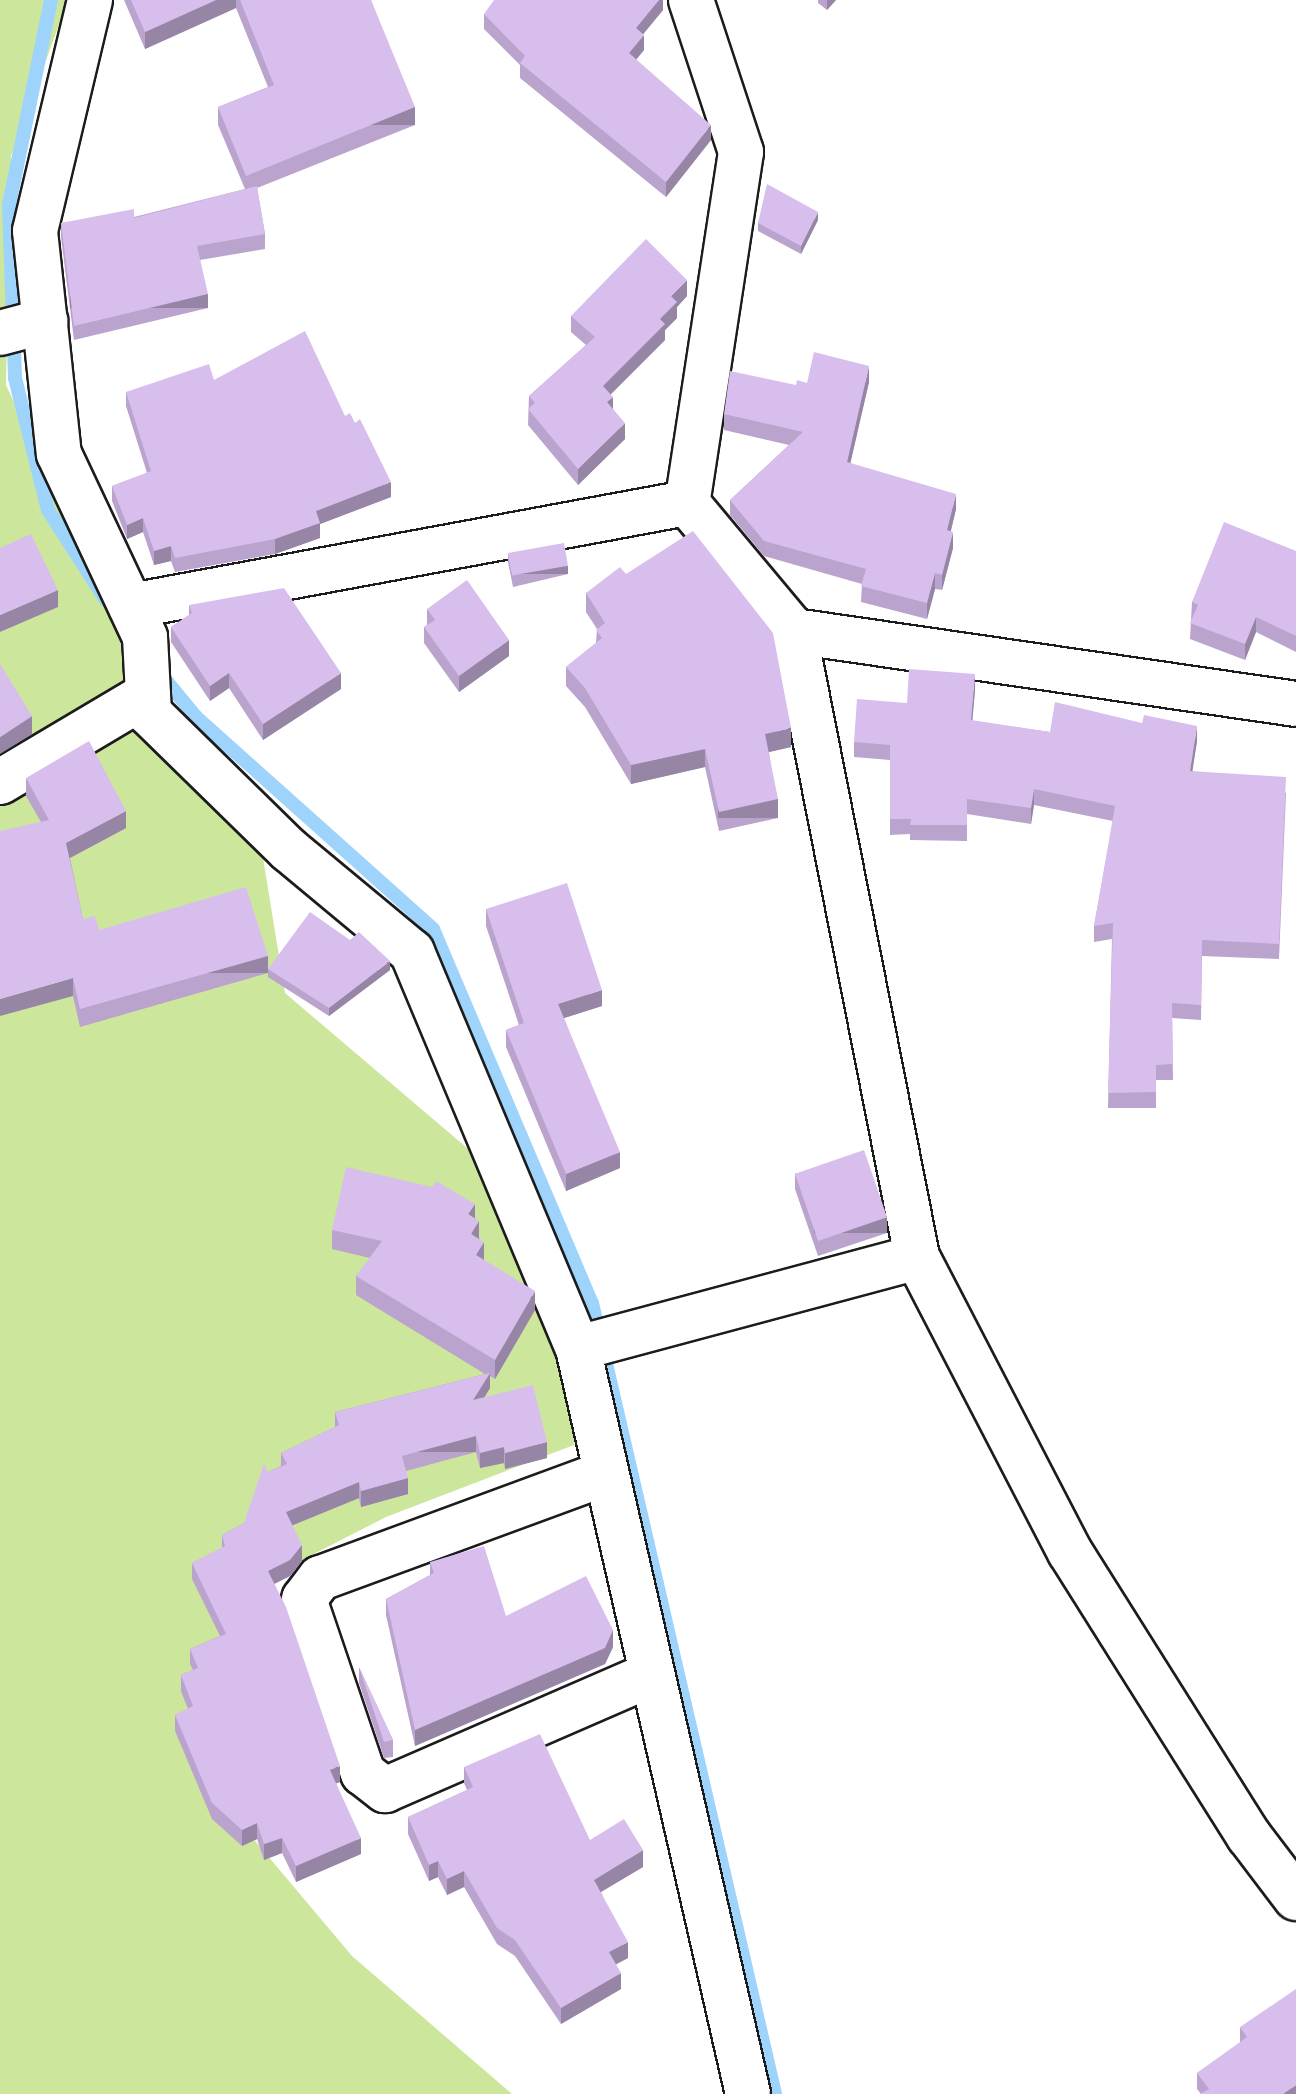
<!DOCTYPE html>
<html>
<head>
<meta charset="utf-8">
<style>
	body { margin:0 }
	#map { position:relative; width:1296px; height:2094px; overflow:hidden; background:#fff; font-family:"Architects Daughter",sans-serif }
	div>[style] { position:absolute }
	.green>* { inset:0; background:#cce69c }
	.stream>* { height:14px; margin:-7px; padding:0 7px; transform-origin:7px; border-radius:7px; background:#9ed4fc }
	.roads { filter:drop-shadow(2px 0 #1c1c1c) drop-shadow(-2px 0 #1c1c1c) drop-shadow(0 2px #1c1c1c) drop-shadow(0 -2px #1c1c1c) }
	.minor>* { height:44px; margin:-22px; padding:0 22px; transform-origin:22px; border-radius:22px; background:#fff }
	.wall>* { inset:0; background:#baa3cc }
	.shaded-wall>* { inset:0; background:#9785a6; transform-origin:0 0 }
	.building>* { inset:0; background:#d8beed; transform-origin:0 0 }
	span { translate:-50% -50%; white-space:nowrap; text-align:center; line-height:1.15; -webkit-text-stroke:7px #fff; paint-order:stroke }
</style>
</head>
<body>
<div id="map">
	<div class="green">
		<div style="clip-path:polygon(0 0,68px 0,11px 156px,6px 385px,123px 638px,258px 827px,285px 993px,527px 1199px,586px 1353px,574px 1445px,386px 1517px,261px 1581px,225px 1805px,352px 1956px,512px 2094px,0 2094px)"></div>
	</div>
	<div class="stream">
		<div style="left:51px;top:0;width:209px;rotate:101.6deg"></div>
		<div style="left:9px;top:205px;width:173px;rotate:88deg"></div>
		<div style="left:15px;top:378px;width:136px;rotate:76deg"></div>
		<div style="left:48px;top:510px;width:107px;rotate:57.2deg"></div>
		<div style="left:158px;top:671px;width:60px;rotate:50.4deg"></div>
		<div style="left:196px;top:717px;width:318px;rotate:41.8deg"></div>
		<div style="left:433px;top:929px;width:406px;rotate:67deg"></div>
		<div style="left:592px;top:1303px;width:812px;rotate:76.97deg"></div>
	</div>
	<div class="roads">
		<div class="minor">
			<div style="left:90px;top:0;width:237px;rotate:103.4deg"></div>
			<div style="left:35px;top:231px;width:224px;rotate:83.9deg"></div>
			<div style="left:59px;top:454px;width:202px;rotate:64.8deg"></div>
			<div style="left:145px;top:637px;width:76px;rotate:87deg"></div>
			<div style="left:149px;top:713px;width:196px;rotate:44.4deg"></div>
			<div style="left:289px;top:850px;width:160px;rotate:39.7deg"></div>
			<div style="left:412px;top:952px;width:429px;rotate:67.3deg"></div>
			<div style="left:578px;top:1348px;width:765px;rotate:77.16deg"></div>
			<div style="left:691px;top:0;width:160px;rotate:71.8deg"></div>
			<div style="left:741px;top:152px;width:355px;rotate:98.7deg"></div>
			<div style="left:687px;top:503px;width:167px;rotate:50.1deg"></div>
			<div style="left:794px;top:631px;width:638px;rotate:78.88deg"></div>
			<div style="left:917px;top:1257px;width:332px;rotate:62.6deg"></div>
			<div style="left:1070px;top:1552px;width:336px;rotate:57.8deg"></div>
			<div style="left:1249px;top:1836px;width:78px;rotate:52.8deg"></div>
			<div style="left:0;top:333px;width:47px;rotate:-14.9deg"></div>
			<div style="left:131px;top:606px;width:565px;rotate:-10.5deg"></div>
			<div style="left:794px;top:631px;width:507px;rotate:8.27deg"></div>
			<div style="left:0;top:782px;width:172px;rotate:-30.7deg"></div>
			<div style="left:578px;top:1348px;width:351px;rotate:-15deg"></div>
			<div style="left:606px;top:1473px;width:305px;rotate:159.8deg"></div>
			<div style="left:320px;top:1578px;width:26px;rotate:127deg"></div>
			<div style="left:304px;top:1599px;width:184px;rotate:71.3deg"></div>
			<div style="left:363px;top:1773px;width:28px;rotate:38deg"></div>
			<div style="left:385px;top:1790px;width:291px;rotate:-23.5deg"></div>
		</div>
	</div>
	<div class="wall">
		<div style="clip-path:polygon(124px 0,371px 0,415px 125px,257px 188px,265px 234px,265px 249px,200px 260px,208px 308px,74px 340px,61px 237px,61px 223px,134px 217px,245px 189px,218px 125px,218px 107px,268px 87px,236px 8px,145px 49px)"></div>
		<div style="clip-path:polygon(663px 0,663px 10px,643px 34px,644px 50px,636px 60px,711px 140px,666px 197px,520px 78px,520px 65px,484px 29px,484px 14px)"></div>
		<div style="clip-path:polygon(818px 0,836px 0,827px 10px,818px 3px)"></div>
		<div style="clip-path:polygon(818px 220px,801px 254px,758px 231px,758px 223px)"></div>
		<div style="clip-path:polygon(687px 296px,677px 307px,677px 318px,665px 330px,665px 340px,611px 394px,613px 409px,625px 439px,578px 485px,528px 425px,529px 396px,586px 345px,571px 332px,571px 316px)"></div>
		<div style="clip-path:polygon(214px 380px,345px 416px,391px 497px,320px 524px,320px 538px,275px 554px,175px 572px,171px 561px,154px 565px,143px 532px,127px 539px,112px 501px,112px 486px,147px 473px,126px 406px,126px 392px)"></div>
		<div style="clip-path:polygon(869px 382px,850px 463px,956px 509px,951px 531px,953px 548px,942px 590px,935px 589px,927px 619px,861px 602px,862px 584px,764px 556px,730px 515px,730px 500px,789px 445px,724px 430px,724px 414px,796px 385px,807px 383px)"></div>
		<div style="clip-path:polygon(1296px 551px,1296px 652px,1256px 632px,1245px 660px,1190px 639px,1192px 602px)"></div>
		<div style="clip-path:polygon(508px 553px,568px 574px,513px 587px,508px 562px)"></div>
		<div style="clip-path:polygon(626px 574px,791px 747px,769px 752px,778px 818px,719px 831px,705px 767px,631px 784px,585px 707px,566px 686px,566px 667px,596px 643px,597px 629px,586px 612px,586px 593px)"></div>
		<div style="clip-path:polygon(189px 605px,341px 689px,263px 740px,229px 688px,210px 701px,171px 642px,171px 627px,189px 615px)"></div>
		<div style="clip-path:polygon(427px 609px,509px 656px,459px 692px,424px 643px,424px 627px,427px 625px)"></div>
		<div style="clip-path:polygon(975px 690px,972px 721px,1050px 732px,1197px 741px,1192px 771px,1286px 793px,1279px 959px,1202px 956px,1201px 1020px,1172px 1018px,1173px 1080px,1156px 1080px,1156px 1108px,1108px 1108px,1112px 939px,1094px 942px,1094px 926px,1113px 821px,1034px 805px,1031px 824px,967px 814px,967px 841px,910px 840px,910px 834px,890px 835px,890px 760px,854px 757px,854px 742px,907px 703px)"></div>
		<div style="clip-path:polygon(26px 778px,126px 828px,70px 858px,83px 919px,99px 930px,268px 973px,80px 1027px,73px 996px,41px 822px,26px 796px)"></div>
		<div style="clip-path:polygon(486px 909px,602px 1006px,564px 1018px,620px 1168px,566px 1191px,506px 1047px,506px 1030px,519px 1025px,486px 926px)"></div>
		<div style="clip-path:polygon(268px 969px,390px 970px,329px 1016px,268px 977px)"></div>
		<div style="clip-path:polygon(795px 1173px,887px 1233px,818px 1256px,795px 1189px)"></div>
		<div style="clip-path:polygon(475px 1218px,484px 1260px,535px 1310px,495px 1379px,490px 1376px,490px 1388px,484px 1397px,547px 1458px,505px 1469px,504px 1463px,480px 1468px,476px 1452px,406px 1471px,408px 1494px,361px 1507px,359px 1498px,292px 1525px,302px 1561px,290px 1576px,274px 1584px,340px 1782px,336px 1783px,361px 1854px,296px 1882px,282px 1853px,264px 1860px,257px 1839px,242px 1846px,212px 1819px,175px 1731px,175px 1715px,188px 1709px,181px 1691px,181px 1675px,193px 1670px,190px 1664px,190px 1649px,220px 1636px,192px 1579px,192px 1563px,222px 1548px,222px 1535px,244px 1523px,268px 1472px,281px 1466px,281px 1453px,335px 1427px,335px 1412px,485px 1374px,356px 1295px,356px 1276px,370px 1258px,332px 1249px,332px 1230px)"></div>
		<div style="clip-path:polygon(430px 1562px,506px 1616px,613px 1647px,605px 1664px,415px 1746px,386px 1615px,386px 1599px,430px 1575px)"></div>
		<div style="clip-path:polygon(359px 1667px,393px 1740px,393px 1757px,384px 1758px,359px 1683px)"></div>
		<div style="clip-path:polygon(464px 1767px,590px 1840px,643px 1867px,601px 1892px,628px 1958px,616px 1964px,621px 1989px,561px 2024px,515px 1956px,497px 1944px,464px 1887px,447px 1895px,438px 1877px,429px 1881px,408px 1834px,408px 1817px,467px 1790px,464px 1783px)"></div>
		<div style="clip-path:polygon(1240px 2027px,1296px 2094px,1201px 2094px,1197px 2089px,1197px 2073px,1240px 2043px)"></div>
	</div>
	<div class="shaded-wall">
		<div style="clip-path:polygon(216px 0,236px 0,236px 8px,145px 49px,145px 32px)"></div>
		<div style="clip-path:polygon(659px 0,663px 0,663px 10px,636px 43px,636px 28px)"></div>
		<div style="clip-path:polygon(827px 0,836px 0,827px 10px)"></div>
		<div style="clip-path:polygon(644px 35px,644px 50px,629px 68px,629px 53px)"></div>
		<div style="left:415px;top:107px;width:18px;height:183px;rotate:90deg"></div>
		<div style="clip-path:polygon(711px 125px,711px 140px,666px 197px,666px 182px)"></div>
		<div style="clip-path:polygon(818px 212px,818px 220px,801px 254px,801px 246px)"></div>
		<div style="clip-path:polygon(687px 280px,687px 296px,677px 307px,677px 318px,665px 330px,665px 340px,603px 402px,603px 386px,660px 319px,671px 296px)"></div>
		<div style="left:208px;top:294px;width:14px;height:138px;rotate:90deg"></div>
		<div style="clip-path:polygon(869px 366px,869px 382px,847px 478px,847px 462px)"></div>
		<div style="clip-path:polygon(613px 397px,613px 413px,607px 402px)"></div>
		<div style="clip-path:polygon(625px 423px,625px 439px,578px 485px,578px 469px)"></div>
		<div style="clip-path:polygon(391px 482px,391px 497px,320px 524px,320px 538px,275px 554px,275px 539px,316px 511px)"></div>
		<div style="clip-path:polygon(956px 494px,956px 509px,947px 546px,947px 530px)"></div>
		<div style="clip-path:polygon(143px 518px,143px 532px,127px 539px,127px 525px)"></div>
		<div style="clip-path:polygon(953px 532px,953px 548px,942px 590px,942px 575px)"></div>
		<div style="clip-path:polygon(171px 546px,171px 561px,154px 565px,154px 551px)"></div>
		<div style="left:568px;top:566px;width:8px;height:57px;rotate:90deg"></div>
		<div style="clip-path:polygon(935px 573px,935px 589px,927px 619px,927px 603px)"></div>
		<div style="clip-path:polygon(58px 590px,58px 607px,0 632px,0 615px)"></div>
		<div style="clip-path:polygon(1256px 617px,1256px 632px,1245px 660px,1245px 644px)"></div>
		<div style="clip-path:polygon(509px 640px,509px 656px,459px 692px,459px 676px)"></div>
		<div style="clip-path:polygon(229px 673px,229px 688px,210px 701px,210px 686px)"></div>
		<div style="clip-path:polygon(341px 673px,341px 689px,263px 740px,263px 724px)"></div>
		<div style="clip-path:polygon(975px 674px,975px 690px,971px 736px,971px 720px)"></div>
		<div style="clip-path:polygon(32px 716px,32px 734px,0 754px,0 737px)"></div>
		<div style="clip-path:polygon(1197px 726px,1197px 741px,1190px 787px,1190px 771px)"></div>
		<div style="clip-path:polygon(791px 728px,791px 747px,765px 753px,765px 734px)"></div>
		<div style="clip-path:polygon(705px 749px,705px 767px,631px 784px,631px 765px)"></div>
		<div style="clip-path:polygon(1034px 789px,1034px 805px,1031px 824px,1031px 808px)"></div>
		<div style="left:778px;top:799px;width:19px;height:60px;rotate:90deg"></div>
		<div style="clip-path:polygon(126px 811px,126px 828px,66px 860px,66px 843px)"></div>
		<div style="left:268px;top:956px;width:17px;height:195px;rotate:90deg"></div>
		<div style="clip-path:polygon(390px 961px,390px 970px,329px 1016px,329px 1008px)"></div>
		<div style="clip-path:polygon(73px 978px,73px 996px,0 1016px,0 999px)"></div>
		<div style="clip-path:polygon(602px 990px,602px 1006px,558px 1020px,558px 1004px)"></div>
		<div style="clip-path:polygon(620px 1152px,620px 1168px,566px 1191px,566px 1174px)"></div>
		<div style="clip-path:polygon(475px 1204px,475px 1224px,468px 1214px)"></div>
		<div style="left:887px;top:1217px;width:16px;height:73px;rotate:90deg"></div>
		<div style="clip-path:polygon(479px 1221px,479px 1240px,471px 1234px)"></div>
		<div style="clip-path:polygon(484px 1242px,484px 1261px,476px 1255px)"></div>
		<div style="clip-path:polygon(535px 1291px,535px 1310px,495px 1379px,495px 1360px)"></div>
		<div style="clip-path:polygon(490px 1373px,490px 1388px,473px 1416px,473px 1400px)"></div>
		<div style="left:476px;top:1436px;width:16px;height:77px;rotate:90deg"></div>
		<div style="clip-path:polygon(547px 1442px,547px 1458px,505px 1469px,505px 1453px)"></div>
		<div style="clip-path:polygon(504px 1447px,504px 1463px,480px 1468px,480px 1453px)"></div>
		<div style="clip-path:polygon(408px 1478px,408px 1494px,361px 1507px,361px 1491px)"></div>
		<div style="clip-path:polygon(359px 1482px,359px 1498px,286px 1528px,286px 1512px)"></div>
		<div style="clip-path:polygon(302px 1545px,302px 1561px,290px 1576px,268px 1587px,268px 1571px)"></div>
		<div style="clip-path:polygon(613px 1630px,613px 1647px,605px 1664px,415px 1746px,415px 1730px)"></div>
		<div style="clip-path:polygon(340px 1766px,340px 1782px,330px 1786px,330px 1770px)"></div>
		<div style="clip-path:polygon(257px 1823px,257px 1839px,242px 1846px,242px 1830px)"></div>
		<div style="clip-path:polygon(282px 1838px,282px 1853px,264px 1860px,264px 1844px)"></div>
		<div style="clip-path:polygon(361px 1838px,361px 1854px,296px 1882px,296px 1866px)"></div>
		<div style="clip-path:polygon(643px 1850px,643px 1867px,594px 1896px,594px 1880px)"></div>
		<div style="clip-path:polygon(438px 1861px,438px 1877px,429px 1881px,429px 1865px)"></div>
		<div style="clip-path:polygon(464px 1871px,464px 1887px,447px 1895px,447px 1879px)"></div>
		<div style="clip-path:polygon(628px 1942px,628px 1958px,609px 1968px,609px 1952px)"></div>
		<div style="clip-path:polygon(621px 1973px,621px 1989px,561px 2024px,561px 2008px)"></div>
		<div style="clip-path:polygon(1296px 2085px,1296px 2094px,1283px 2094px)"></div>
	</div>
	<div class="building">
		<div style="clip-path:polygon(131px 0,216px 0,145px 32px)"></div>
		<div style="clip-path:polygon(240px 0,371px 0,415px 107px,246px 176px,218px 107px,274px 85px)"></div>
		<div style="clip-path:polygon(494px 0,659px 0,636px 28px,644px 35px,629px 53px,711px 125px,666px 182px,520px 63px,525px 56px,484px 14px)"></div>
		<div style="clip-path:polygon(767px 184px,818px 212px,801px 246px,758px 223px)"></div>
		<div style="clip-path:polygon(257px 186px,265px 234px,197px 246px,208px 294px,74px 326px,61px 223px,134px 209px,134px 218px)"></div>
		<div style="clip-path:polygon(646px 239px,687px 280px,671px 296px,677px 302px,660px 319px,665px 324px,603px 386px,613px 397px,607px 402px,625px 423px,578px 469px,528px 409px,535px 403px,529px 396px,595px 337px,571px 316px)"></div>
		<div style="clip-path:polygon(305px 331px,345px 416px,350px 413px,355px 423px,360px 419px,391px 482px,316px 511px,320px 523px,275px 539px,175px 558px,171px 546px,154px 551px,143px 518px,127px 525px,112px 486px,151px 471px,126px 392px,209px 364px,214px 380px)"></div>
		<div style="clip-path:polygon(814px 352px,869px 366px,847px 462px,956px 494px,947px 530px,953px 532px,942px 575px,935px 573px,927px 603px,861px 586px,866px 569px,764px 541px,730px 500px,803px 432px,724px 414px,730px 371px,796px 385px,797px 380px,807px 383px)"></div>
		<div style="clip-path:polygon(1224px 522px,1296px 551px,1296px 636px,1256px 617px,1245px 644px,1190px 623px,1198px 605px,1192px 602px)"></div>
		<div style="clip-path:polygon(693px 531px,773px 633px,791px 728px,765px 734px,778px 799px,719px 812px,705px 749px,631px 765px,585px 688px,566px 667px,602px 638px,596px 630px,605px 623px,586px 593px,620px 567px,626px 574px)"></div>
		<div style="clip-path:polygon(31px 534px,58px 590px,0 615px,0 548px)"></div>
		<div style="left:564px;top:543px;width:23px;height:57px;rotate:80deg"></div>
		<div style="clip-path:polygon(467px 580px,509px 640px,459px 676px,424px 627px,435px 620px,427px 609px)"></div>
		<div style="clip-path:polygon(284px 588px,341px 673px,263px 724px,229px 673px,210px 686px,171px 627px,192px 613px,189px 605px)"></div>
		<div style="clip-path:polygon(0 664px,32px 716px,0 737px)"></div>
		<div style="clip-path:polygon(909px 669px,975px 674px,971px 720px,1050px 732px,1055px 702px,1142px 723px,1144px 715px,1197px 726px,1190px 771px,1286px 777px,1279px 944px,1202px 940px,1201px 1005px,1172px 1003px,1173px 1064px,1156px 1065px,1156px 1092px,1108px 1093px,1113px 923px,1094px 926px,1115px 806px,1034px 789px,1031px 808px,967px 799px,967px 825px,910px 825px,911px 819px,890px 819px,890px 745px,854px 742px,857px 699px,907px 703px)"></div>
		<div style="clip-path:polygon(89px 741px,126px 811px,66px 843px,83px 919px,95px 916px,99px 930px,246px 887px,268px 956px,80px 1009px,73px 978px,0 999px,0 831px,49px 820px,26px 778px)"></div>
		<div style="clip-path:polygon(567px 883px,602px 990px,558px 1004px,620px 1152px,566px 1174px,506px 1030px,524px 1023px,486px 909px)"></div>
		<div style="clip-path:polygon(310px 912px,350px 940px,359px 932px,390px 961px,329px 1008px,268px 969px)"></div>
		<div style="left:864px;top:1150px;width:71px;height:73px;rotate:71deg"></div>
		<div style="clip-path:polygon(346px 1167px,432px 1187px,436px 1181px,475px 1204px,468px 1214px,479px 1221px,471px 1234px,484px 1242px,476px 1255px,535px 1291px,495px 1360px,356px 1276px,382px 1241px,332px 1230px)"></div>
		<div style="clip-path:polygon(490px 1373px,473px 1400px,533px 1385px,547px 1442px,505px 1453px,504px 1447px,480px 1453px,476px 1436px,402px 1456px,408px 1478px,361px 1491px,359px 1482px,286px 1512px,302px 1545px,290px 1560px,268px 1571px,286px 1607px,340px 1766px,330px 1770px,361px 1838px,296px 1866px,282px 1838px,264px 1844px,257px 1823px,242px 1830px,212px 1803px,175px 1715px,193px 1706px,181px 1675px,198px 1668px,190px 1649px,226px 1634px,192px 1563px,225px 1546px,222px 1535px,244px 1523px,264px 1464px,268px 1472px,287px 1464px,281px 1453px,339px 1425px,335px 1412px)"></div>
		<div style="clip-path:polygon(484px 1546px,506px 1616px,586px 1576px,613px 1630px,605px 1648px,415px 1730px,386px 1599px,434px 1573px,430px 1562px)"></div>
		<div style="clip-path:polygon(359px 1667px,393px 1740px,384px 1742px)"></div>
		<div style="clip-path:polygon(540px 1734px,590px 1840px,624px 1819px,643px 1850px,594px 1880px,628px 1942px,609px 1952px,621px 1973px,561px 2008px,515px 1940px,497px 1928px,464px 1871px,447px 1879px,438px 1861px,429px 1865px,408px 1817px,473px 1787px,464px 1767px)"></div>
		<div style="clip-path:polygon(1296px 1989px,1296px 2085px,1283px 2094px,1200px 2094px,1209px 2089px,1197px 2073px,1247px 2037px,1240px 2027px)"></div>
	</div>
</div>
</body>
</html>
